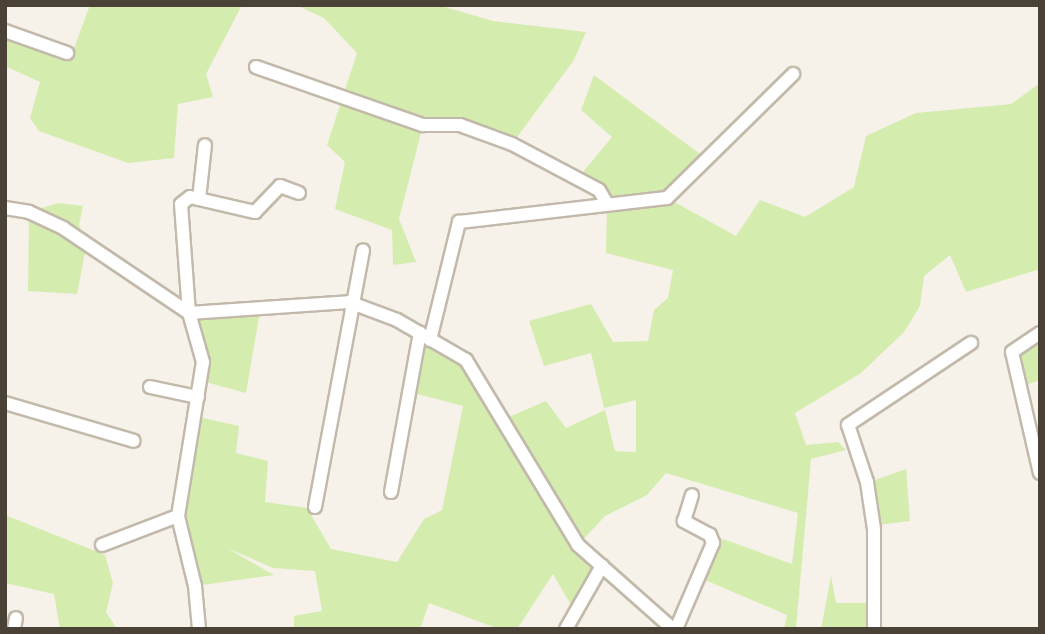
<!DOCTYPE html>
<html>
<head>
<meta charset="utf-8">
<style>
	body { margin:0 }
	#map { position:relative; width:1045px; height:634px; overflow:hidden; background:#f6f1e9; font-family:Mulish,sans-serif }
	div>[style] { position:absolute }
	.green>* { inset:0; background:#d4edae }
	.roads { filter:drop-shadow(2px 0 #c2b9aa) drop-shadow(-2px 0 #c2b9aa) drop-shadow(0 2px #c2b9aa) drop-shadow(0 -2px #c2b9aa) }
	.street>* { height:12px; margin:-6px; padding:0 6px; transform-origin:6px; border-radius:6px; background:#fff }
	span { translate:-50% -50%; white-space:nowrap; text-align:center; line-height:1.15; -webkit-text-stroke:5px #fff; paint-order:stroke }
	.frame { position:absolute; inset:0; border:7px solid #4a4236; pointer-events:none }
</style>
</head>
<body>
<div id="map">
	<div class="green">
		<div style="clip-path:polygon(90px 5px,242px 5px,206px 74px,213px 97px,178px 104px,174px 158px,128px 163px,39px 131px,30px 118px,40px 82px,5px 66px,5px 31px,70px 59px)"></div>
		<div style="clip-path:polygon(296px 5px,438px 5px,493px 21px,586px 32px,574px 60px,512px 144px,460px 125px,423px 125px,399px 219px,416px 262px,393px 265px,392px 230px,335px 209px,345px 162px,327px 145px,357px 53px,324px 18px)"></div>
		<div style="clip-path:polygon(594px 75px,708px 160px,667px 198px,736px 236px,760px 200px,805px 217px,854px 187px,866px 136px,916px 113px,1011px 104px,1040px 83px,1040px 269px,966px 292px,950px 255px,924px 276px,920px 306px,904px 332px,861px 373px,795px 413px,806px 445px,838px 442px,846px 450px,811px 459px,796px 629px,784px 629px,787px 615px,698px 577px,713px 543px,723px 539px,792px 564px,798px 513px,666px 473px,647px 495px,605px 516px,579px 544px,602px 566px,575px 612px,553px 574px,517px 629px,499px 629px,429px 603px,420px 629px,294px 629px,294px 616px,322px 611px,315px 571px,273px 568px,227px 548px,274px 575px,195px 586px,180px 529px,194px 416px,239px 426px,236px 453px,268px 461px,265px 502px,307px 508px,331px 549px,397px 562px,424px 519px,442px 510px,463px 406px,410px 392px,420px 333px,466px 360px,502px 420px,546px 401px,566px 428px,605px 410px,615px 451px,636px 452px,636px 400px,604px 408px,591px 353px,544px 366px,529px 321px,591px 304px,613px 342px,648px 341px,654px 310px,668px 298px,673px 270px,606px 253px,607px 204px,578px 178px,612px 137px,581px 110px)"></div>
		<div style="clip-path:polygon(58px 203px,83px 206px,79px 225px,87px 242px,77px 294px,28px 291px,29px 212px)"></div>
		<div style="clip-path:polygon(260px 311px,246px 393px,202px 381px,189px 313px)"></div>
		<div style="clip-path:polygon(1040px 342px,1040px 380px,1023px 386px,1016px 354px)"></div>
		<div style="clip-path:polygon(906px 469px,910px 521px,878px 525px,875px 480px)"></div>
		<div style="clip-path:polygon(5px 515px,105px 555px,113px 583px,106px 612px,117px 629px,60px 629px,54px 594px,5px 583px)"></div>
		<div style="clip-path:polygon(831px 576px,836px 603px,872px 603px,870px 629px,821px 629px)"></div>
	</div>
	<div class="roads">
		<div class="street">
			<div style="left:5px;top:31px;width:66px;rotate:19.5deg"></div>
			<div style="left:256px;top:67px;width:177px;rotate:19.2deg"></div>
			<div style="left:423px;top:125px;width:37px"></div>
			<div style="left:460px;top:125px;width:55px;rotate:20.1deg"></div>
			<div style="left:512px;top:144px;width:98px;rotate:27.9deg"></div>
			<div style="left:599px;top:190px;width:16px;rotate:60deg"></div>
			<div style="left:199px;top:199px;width:54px;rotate:-83.7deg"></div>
			<div style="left:5px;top:208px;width:24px;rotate:9deg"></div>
			<div style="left:29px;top:212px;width:38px;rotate:25deg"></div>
			<div style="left:63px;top:228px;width:152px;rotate:34deg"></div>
			<div style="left:189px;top:313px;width:160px;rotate:-3.9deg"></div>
			<div style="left:349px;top:302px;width:51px;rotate:20.6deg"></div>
			<div style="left:397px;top:320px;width:80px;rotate:30.1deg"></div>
			<div style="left:466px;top:360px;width:216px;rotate:58.8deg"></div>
			<div style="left:578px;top:545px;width:127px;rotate:41.5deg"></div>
			<div style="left:1040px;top:333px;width:34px;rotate:146deg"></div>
			<div style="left:1012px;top:352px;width:124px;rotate:77deg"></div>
			<div style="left:430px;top:340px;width:122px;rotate:-76.2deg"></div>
			<div style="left:459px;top:222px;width:209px;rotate:-6.6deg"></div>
			<div style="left:667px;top:198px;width:177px;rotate:-44.5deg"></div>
			<div style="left:150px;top:387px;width:49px;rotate:11.8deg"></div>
			<div style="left:5px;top:403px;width:134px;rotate:16.4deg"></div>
			<div style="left:391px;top:492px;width:162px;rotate:-79.7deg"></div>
			<div style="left:315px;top:507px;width:261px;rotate:-79.4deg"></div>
			<div style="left:102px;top:545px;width:81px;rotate:-20.9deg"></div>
			<div style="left:14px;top:629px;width:11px;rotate:-80deg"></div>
			<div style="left:199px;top:629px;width:43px;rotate:-95.3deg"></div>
			<div style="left:195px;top:586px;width:72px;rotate:-103.7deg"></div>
			<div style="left:178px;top:516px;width:156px;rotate:-80.8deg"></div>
			<div style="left:203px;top:362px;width:51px;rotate:-105.9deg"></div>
			<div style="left:189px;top:313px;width:109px;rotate:-94.2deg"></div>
			<div style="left:181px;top:204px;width:11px;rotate:-38deg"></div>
			<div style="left:190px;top:197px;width:67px;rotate:13deg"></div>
			<div style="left:255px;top:212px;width:36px;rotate:-46deg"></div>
			<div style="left:280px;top:186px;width:20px;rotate:20deg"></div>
			<div style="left:566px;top:629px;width:73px;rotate:-60.3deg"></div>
			<div style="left:676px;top:629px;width:94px;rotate:-66.7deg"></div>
			<div style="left:713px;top:543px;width:9px;rotate:-111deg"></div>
			<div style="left:710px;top:535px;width:30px;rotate:-152deg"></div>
			<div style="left:684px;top:521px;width:27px;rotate:-73deg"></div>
			<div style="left:874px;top:629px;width:100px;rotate:-90deg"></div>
			<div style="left:874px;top:529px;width:48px;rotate:-98.5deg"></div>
			<div style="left:867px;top:482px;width:60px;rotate:-108.4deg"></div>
			<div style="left:848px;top:425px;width:148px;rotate:-33.7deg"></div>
		</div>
	</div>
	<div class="frame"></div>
</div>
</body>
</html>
